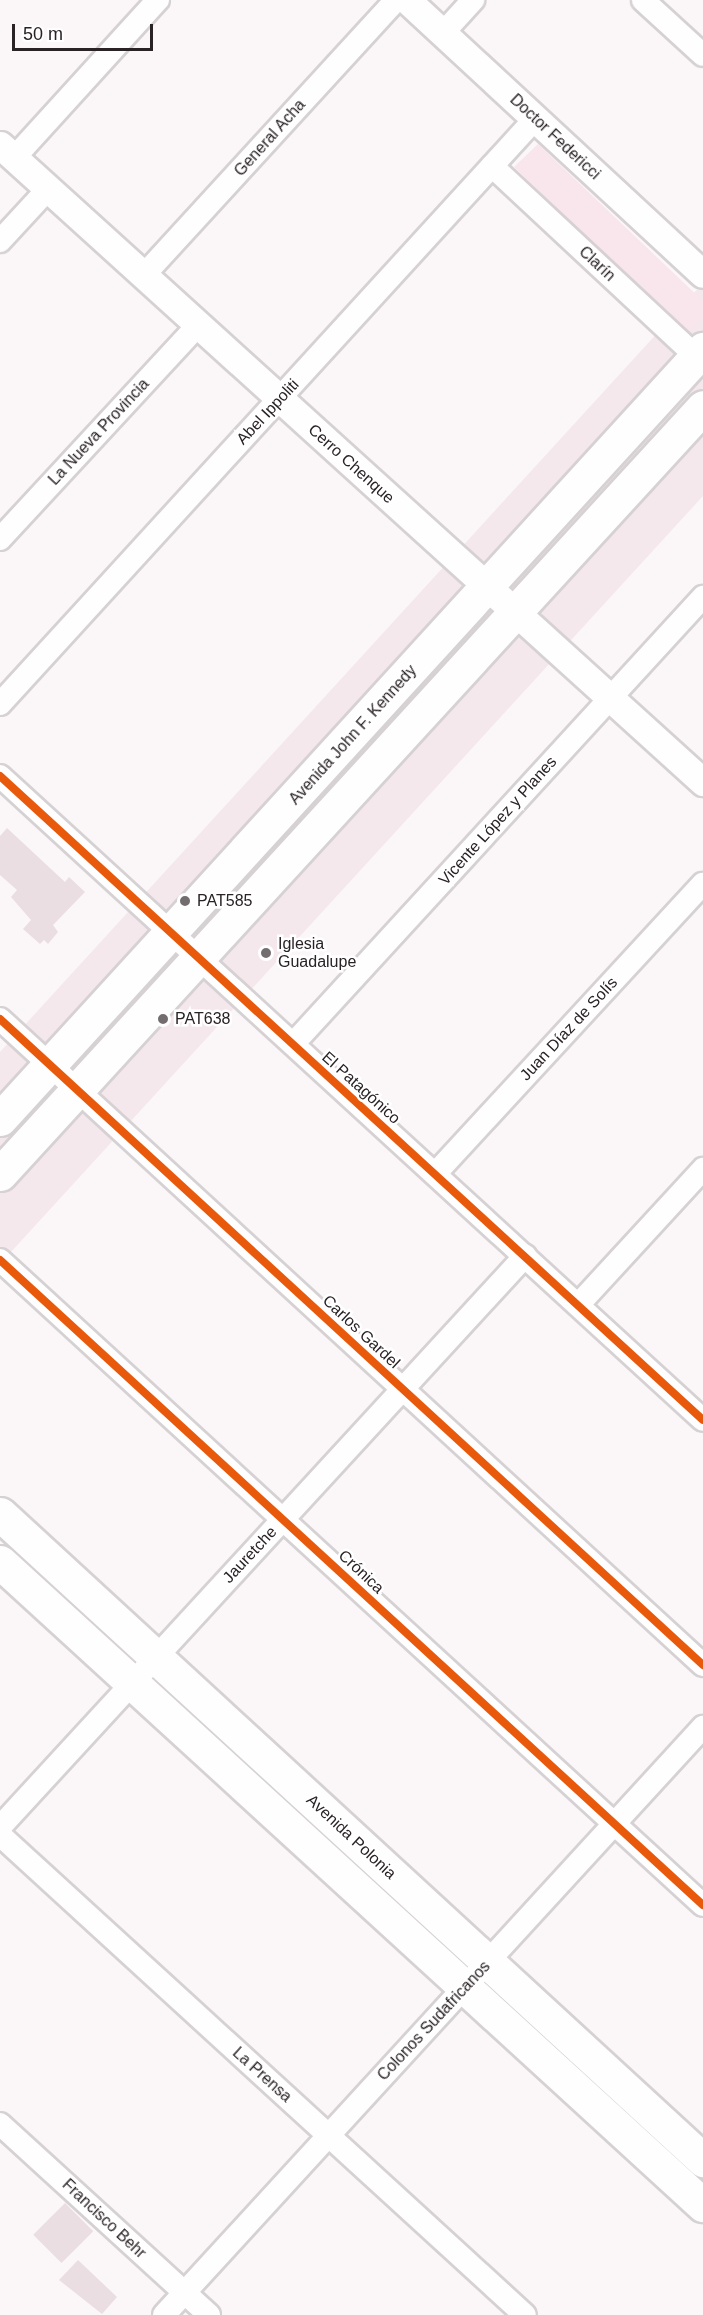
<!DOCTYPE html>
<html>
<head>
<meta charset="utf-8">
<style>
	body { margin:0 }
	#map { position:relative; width:703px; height:2315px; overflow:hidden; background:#fbf7f9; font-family:Helvetica,sans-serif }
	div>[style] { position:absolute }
	.built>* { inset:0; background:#f4e8ed }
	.green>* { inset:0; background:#f8e6ec }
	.building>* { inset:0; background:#eadee2; transform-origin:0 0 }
	.roads { filter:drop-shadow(2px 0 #d6d1d3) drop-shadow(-2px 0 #d6d1d3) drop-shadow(0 2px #d6d1d3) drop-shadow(0 -2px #d6d1d3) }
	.minor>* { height:22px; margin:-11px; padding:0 11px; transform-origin:11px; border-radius:11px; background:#fefefe }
	.tertiary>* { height:27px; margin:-13.5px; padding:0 13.5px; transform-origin:13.5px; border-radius:13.5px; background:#fefefe }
	.primary>* { height:33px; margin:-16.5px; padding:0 16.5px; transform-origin:16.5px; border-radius:16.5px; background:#fefefe }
	.cycleway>* { height:8px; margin:-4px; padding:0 4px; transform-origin:4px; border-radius:4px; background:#e8590c }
	.dots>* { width:16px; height:16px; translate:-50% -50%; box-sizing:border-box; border:3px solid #fff; border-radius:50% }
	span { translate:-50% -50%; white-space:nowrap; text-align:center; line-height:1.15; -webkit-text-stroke:5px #fff; paint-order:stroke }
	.street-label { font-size:16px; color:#2a2325 }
	.poi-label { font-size:16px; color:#2a2325 }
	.left { translate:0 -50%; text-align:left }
	.scale { position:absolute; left:12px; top:24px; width:141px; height:27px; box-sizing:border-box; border:3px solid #2a2325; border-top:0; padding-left:8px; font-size:18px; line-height:21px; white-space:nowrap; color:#2a2325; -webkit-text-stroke:4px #fff; paint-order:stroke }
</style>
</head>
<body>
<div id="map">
	<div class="built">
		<div style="clip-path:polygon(703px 283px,703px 496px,0 1264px,0 1052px)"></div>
	</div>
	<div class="green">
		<div style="clip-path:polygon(538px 144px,703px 301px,703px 316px,688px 334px,514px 167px)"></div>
	</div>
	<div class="building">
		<div style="clip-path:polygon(7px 828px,65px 882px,69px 877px,85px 892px,53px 925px,58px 932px,48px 944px,44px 940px,40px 944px,23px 929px,31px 920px,11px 897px,17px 890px,0 875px,0 836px)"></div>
		<div style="left:65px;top:2203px;width:40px;height:45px;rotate:45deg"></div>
		<div style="clip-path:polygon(78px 2260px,117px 2297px,102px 2314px,59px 2280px)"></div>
	</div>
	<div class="roads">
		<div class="minor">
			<div style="left:643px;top:0;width:81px;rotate:42.5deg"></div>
			<div style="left:443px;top:33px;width:45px;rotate:-47.7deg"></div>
			<div style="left:14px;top:158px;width:214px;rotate:-47.7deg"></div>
			<div style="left:492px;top:166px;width:279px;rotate:43deg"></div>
			<div style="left:696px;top:356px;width:7px;rotate:16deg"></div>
			<div style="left:0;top:241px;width:71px;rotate:-47.3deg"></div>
			<div style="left:144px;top:275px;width:373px;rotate:-47.5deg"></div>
			<div style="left:0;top:539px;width:292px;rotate:-47.2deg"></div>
			<div style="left:0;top:704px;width:793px;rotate:-47.56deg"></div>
			<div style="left:0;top:776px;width:953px;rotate:42.49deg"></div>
			<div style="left:0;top:1019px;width:955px;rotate:42.58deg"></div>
			<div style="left:293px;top:1044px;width:607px;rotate:-47.47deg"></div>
			<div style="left:435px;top:1174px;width:395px;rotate:-47.3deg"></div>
			<div style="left:0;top:1260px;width:954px;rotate:42.54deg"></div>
			<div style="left:578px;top:1305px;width:185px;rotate:-47.4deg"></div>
			<div style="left:0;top:1827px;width:776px;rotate:-47.4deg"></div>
			<div style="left:0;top:1835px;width:711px;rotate:42.44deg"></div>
			<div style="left:0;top:2124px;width:283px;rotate:42.4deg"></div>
			<div style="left:164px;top:2315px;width:798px;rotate:-47.49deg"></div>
		</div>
		<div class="tertiary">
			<div style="left:407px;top:0;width:403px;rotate:42.8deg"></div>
			<div style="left:0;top:145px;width:949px;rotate:42.18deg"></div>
		</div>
		<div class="primary">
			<div style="left:0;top:1119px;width:1043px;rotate:-47.6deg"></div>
			<div style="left:0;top:1174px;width:1040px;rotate:-47.49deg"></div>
			<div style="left:0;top:1514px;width:955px;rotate:42.58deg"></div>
			<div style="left:0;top:1562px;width:953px;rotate:42.45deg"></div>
		</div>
	</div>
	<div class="cycleway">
		<div style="left:0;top:776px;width:953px;rotate:42.49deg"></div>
		<div style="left:0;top:1019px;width:955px;rotate:42.58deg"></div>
		<div style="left:0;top:1260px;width:954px;rotate:42.54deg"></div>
	</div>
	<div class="dots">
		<div style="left:185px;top:901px;background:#736d6f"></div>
		<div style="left:266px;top:953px;background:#736d6f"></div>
		<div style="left:163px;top:1019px;background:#736d6f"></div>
	</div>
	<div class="street-label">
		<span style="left:555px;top:137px;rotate:43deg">Doctor Federicci</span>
		<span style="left:270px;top:138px;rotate:-48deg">General Acha</span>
		<span style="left:597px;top:264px;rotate:43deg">Clarín</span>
		<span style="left:268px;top:412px;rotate:-47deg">Abel Ippoliti</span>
		<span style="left:99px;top:432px;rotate:-47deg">La Nueva Provincia</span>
		<span style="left:351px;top:464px;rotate:42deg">Cerro Chenque</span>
		<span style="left:353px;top:735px;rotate:-48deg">Avenida John F. Kennedy</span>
		<span style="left:498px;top:821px;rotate:-48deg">Vicente López y Planes</span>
		<span style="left:569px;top:1029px;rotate:-47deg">Juan Díaz de Solís</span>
		<span style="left:361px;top:1088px;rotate:42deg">El Patagónico</span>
		<span style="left:361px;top:1332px;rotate:43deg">Carlos Gardel</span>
		<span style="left:250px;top:1555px;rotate:-47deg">Jauretche</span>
		<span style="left:361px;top:1572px;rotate:43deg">Crónica</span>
		<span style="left:351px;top:1837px;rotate:43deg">Avenida Polonia</span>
		<span style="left:434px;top:2021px;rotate:-47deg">Colonos Sudafricanos</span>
		<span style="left:262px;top:2075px;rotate:42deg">La Prensa</span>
		<span style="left:104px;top:2219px;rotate:43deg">Francisco Behr</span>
	</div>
	<div class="poi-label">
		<span class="left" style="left:197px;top:901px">PAT585</span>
		<span class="left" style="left:278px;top:953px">Iglesia<br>Guadalupe</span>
		<span class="left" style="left:175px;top:1019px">PAT638</span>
	</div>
	<div class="scale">50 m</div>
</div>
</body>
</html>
